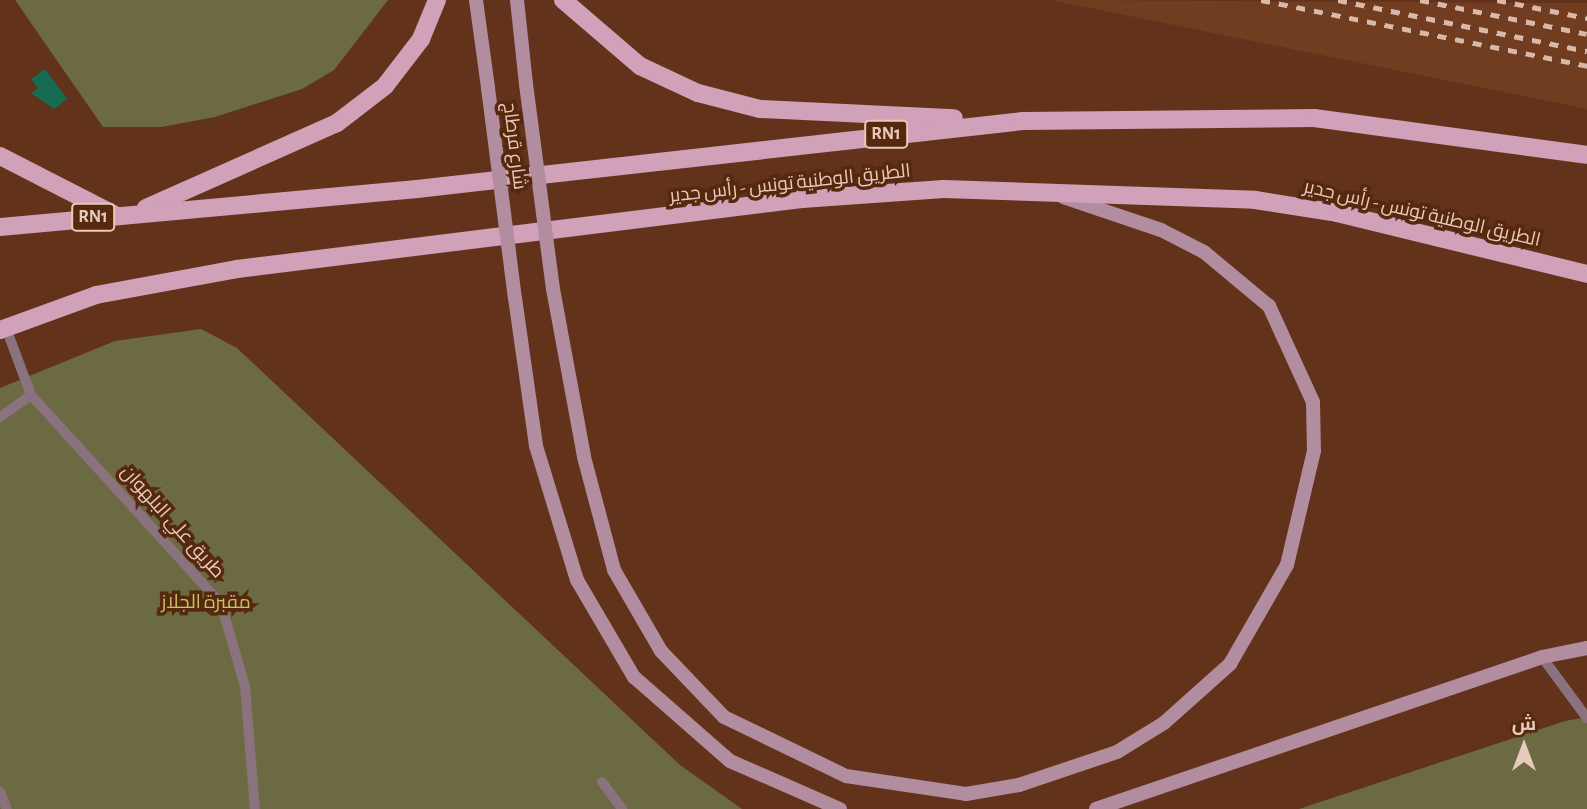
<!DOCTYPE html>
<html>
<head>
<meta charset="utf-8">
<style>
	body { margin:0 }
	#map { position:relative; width:1587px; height:809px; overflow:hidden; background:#62331a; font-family:"Alegreya Sans",Cairo,sans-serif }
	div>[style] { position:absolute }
	.built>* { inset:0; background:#713d20 }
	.green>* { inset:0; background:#6b6a42 }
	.building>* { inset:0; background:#166c52 }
	.service>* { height:10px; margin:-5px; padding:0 5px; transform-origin:5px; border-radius:5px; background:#8a727e }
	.secondary>* { height:14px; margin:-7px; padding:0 7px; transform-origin:7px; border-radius:7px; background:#b28c9f }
	.primary>* { height:18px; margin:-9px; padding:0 9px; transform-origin:9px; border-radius:9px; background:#d1a0b9 }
	.rail>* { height:5px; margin-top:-2.5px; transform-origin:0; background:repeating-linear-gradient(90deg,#d8b8a8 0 9px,transparent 0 18px) }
	.secondary-bridge>* { height:14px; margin:-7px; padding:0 7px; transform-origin:7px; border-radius:7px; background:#b28c9f }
	span { translate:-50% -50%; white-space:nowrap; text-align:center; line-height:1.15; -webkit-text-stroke:7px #56290f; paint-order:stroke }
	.shield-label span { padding:2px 5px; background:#56290f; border:2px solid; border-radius:5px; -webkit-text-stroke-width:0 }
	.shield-label { font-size:18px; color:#e8cabc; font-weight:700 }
	.street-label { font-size:19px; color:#e8cabc }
	.park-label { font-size:19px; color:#c7c363 }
	.north { position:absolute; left:1489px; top:711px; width:70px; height:70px; -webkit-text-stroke:5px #56290f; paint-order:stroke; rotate:0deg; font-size:19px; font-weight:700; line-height:28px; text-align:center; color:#e8cabc }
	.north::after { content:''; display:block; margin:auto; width:24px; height:32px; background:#e8cabc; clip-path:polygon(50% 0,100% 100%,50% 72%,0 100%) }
</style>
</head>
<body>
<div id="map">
	<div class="built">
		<div style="clip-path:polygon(1051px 0,1587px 3px,1587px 109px)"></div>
	</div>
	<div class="green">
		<div style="clip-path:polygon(15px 0,388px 0,334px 70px,302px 89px,215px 117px,161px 127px,103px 127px)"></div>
		<div style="clip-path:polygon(201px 329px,237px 348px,680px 765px,742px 809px,0 809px,0 388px,115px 341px)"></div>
		<div style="clip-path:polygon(1587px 717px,1587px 809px,1299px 809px,1565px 721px)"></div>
	</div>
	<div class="building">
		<div style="clip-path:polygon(45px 69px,67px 99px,54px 109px,31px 93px,38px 88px,31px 79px)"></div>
	</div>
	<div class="service">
		<div style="left:6px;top:328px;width:72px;rotate:69.5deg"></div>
		<div style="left:31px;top:395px;width:282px;rotate:47.7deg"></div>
		<div style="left:221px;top:604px;width:85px;rotate:73.7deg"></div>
		<div style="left:245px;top:686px;width:123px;rotate:85.4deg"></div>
		<div style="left:0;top:417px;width:38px;rotate:-35deg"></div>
		<div style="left:1542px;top:657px;width:76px;rotate:53.6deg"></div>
		<div style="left:602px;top:782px;width:34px;rotate:53deg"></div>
		<div style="left:0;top:792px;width:18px;rotate:68deg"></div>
	</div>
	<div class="secondary">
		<div style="left:476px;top:0;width:89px;rotate:82.2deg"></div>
		<div style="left:517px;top:0;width:84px;rotate:83.9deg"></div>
		<div style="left:553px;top:289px;width:171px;rotate:79.5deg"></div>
		<div style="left:584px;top:457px;width:117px;rotate:75.1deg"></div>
		<div style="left:614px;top:570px;width:94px;rotate:59.9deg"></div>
		<div style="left:661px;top:651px;width:91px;rotate:46.3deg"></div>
		<div style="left:724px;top:717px;width:136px;rotate:25.8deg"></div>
		<div style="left:846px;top:776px;width:121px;rotate:8.5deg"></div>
		<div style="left:966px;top:794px;width:54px;rotate:-9.6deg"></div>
		<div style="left:1019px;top:785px;width:103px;rotate:-18.6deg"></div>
		<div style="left:1117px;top:752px;width:55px;rotate:-31.7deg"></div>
		<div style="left:1164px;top:723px;width:89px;rotate:-41.8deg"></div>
		<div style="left:1230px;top:664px;width:114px;rotate:-60.1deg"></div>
		<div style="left:1287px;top:565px;width:117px;rotate:-76.7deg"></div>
		<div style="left:1314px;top:451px;width:49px;rotate:-91.2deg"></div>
		<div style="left:1313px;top:402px;width:106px;rotate:-114.6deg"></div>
		<div style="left:1269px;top:306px;width:85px;rotate:-140.3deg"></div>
		<div style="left:1204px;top:252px;width:48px;rotate:-152.9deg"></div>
		<div style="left:1161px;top:230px;width:103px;rotate:-161.4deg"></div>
		<div style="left:515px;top:298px;width:149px;rotate:81.9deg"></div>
		<div style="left:536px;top:446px;width:140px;rotate:73deg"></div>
		<div style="left:577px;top:580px;width:113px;rotate:59.6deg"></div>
		<div style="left:634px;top:677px;width:128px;rotate:41.2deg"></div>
		<div style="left:730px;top:761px;width:120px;rotate:23.6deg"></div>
		<div style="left:1096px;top:809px;width:471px;rotate:-18.8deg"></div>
		<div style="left:1542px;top:657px;width:46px;rotate:-11.3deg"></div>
	</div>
	<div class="primary">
		<div style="left:563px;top:0;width:101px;rotate:40.6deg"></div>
		<div style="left:640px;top:66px;width:64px;rotate:25deg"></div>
		<div style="left:698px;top:93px;width:64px;rotate:14.5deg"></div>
		<div style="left:760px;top:109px;width:194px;rotate:2.7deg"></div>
		<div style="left:0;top:156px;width:131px;rotate:27.1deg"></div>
		<div style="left:146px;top:208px;width:209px;rotate:-24deg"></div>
		<div style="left:337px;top:123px;width:61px;rotate:-37.6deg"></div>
		<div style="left:385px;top:86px;width:59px;rotate:-52.5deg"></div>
		<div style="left:421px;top:39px;width:42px;rotate:-67.7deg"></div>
		<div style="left:0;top:227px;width:419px;rotate:-5.2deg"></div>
		<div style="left:417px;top:189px;width:610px;rotate:-6.4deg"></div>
		<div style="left:1023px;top:121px;width:291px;rotate:-0.6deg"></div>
		<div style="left:1314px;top:118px;width:275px;rotate:7.7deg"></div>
		<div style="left:0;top:330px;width:102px;rotate:-20deg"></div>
		<div style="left:96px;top:295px;width:143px;rotate:-10.4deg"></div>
		<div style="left:237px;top:269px;width:569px;rotate:-7.06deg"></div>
		<div style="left:802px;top:199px;width:142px;rotate:-4deg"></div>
		<div style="left:944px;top:189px;width:311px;rotate:2deg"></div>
		<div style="left:1255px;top:200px;width:83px;rotate:9deg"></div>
		<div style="left:1337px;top:213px;width:257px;rotate:13.7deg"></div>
	</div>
	<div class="rail">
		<div style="left:1261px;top:0;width:333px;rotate:11.4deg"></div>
		<div style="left:1338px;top:0;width:254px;rotate:11.6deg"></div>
		<div style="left:1420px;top:0;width:170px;rotate:11.5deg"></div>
		<div style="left:1497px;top:0;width:92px;rotate:11.3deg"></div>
	</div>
	<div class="secondary-bridge">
		<div style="left:526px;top:84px;width:207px;rotate:82.5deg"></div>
		<div style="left:488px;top:88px;width:212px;rotate:82.7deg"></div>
	</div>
	<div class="shield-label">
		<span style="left:886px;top:134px">RN1</span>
		<span style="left:93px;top:217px">RN1</span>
	</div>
	<div class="street-label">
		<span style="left:514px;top:146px;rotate:83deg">شارع قرطاج</span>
		<span style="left:790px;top:184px;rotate:-6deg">الطريق الوطنية تونس - رأس جدير</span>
		<span style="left:1422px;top:214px;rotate:13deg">الطريق الوطنية تونس - رأس جدير</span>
		<span style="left:172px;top:522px;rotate:48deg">طريق علي البلهوان</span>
	</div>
	<div class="park-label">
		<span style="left:206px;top:603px">مقبرة الجلاز</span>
	</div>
	<div class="north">ش</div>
</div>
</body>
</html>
